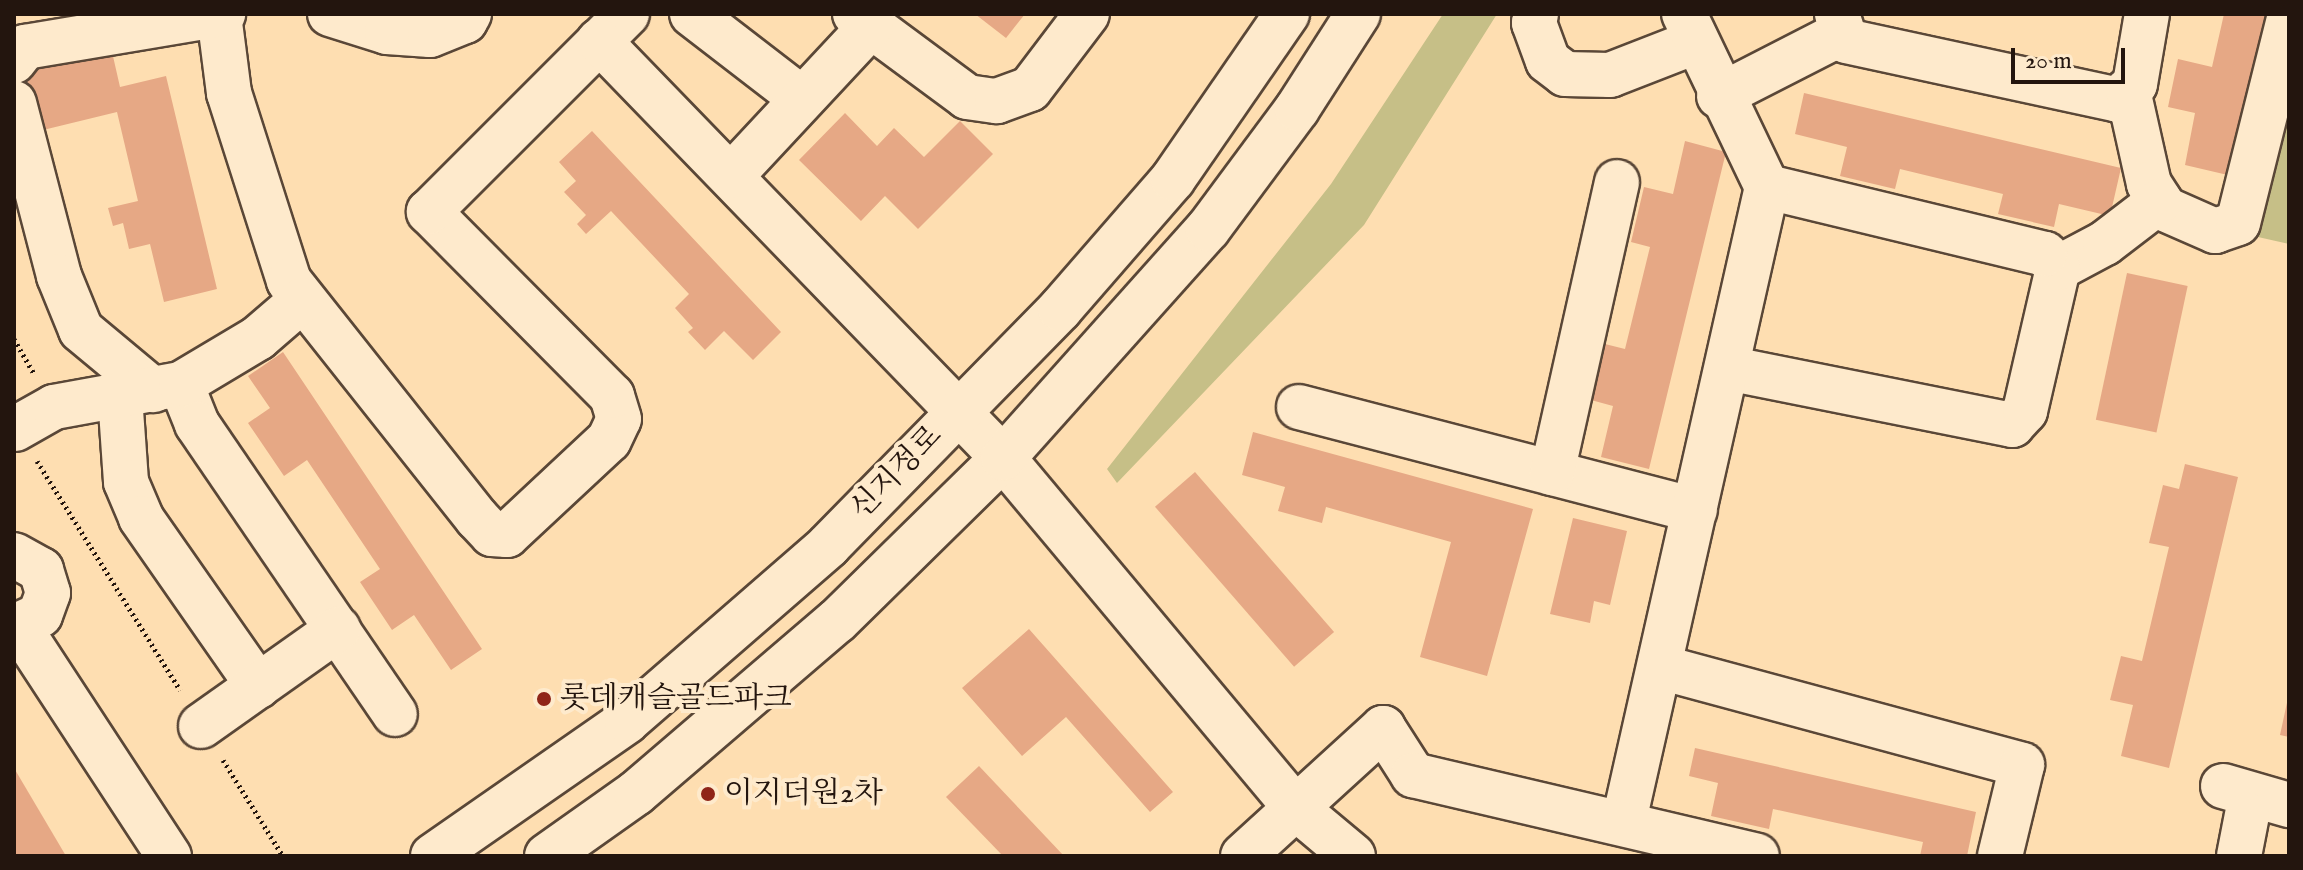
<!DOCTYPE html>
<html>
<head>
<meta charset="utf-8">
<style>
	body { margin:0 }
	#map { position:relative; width:2303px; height:870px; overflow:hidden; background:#fedeb1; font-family:"IM FELL English","Noto Serif KR",serif }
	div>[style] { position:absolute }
	.green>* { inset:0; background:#c6bf87 }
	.building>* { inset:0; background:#e6a885; transform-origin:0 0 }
	.path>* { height:5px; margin-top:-2.5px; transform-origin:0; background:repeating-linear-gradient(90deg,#23150e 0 2px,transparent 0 6px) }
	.roads { filter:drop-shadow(2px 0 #5a4737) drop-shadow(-2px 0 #5a4737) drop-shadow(0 2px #5a4737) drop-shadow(0 -2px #5a4737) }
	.minor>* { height:44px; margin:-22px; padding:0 22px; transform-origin:22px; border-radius:22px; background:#feeacc }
	.dots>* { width:22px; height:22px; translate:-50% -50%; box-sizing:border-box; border:4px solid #feeacc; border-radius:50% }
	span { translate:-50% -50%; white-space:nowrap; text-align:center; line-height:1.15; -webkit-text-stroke:8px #feeacc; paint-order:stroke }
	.street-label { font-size:30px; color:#23150e }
	.poi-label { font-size:30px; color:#23150e }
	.left { translate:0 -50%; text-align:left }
	.frame { position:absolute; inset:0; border:16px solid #23150e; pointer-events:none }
	.scale { position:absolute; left:2011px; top:48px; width:114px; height:36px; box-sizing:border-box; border:4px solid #23150e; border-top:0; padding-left:10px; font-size:24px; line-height:28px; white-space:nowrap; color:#23150e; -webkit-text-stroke:6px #feeacc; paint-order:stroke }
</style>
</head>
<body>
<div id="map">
	<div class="green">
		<div style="clip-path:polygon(1443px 14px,1497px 14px,1364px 225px,1117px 483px,1107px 469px,1331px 184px)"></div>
		<div style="clip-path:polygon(2289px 117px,2289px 244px,2258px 237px)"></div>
	</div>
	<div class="building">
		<div style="clip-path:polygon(975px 14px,1025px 14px,1006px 38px)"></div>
		<div style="clip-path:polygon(2224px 14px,2266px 14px,2232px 176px,2185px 165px,2195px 113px,2168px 107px,2178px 59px,2212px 67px)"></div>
		<div style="clip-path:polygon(110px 43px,120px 87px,166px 76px,217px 289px,164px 302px,150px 244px,129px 249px,123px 223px,113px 226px,108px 208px,138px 201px,117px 112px,39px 131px,23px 64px)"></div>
		<div style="clip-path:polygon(1804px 93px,2121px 168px,2110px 216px,2059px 204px,2054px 227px,1998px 214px,2003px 194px,1900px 169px,1895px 189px,1840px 176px,1847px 147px,1795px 134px)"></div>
		<div style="clip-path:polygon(845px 113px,877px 146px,894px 128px,924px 157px,960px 121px,993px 154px,918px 229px,885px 196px,861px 221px,799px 160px)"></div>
		<div style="clip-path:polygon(592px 131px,781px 332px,753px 360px,724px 331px,705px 350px,688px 332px,693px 328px,675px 308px,689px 294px,611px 211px,586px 234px,577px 224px,586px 215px,564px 192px,576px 181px,559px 162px)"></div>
		<div style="clip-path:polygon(1685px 141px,1726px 152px,1649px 469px,1601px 457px,1613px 406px,1591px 400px,1605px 344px,1625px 349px,1650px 247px,1631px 242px,1644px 187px,1673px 194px)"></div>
		<div style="left:2127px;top:273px;width:62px;height:150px;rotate:12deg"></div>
		<div style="clip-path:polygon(283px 352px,482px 649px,451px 670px,414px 615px,392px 630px,360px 582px,380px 569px,307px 460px,284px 476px,248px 423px,270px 408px,248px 376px)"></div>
		<div style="clip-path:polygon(1253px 432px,1533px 509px,1487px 676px,1420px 657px,1451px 542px,1326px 507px,1322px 523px,1278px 511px,1285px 487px,1242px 475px)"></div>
		<div style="clip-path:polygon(2185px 464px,2238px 477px,2169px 768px,2121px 756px,2133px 705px,2110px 700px,2121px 656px,2142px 661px,2169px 547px,2149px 543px,2163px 485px,2179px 489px)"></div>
		<div style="left:1195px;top:472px;width:212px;height:53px;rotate:49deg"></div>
		<div style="clip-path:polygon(1573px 518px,1627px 531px,1610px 605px,1594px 601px,1590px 623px,1550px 614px)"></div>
		<div style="clip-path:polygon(1029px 629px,1173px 792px,1150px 812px,1066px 717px,1022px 756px,962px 688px)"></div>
		<div style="clip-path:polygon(2288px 698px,2289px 698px,2289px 737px,2280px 735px)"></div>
		<div style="clip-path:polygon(1695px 748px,1976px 812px,1967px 856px,1920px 856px,1923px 842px,1773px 809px,1769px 829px,1711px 816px,1718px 783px,1689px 776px)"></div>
		<div style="clip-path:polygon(979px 766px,1064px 856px,1003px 856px,946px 797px)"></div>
		<div style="clip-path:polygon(14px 768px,66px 856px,14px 856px)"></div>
	</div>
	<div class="path">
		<div style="left:14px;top:339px;width:39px;rotate:60deg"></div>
		<div style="left:37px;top:461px;width:270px;rotate:58deg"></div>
		<div style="left:223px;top:760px;width:113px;rotate:58deg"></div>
	</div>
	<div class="roads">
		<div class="minor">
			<div style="left:330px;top:14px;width:60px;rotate:17.5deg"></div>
			<div style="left:387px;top:32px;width:43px;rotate:4deg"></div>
			<div style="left:430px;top:35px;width:38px;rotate:-22deg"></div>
			<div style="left:465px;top:21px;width:8px;rotate:-60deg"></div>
			<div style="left:692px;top:14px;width:138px;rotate:37.6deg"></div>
			<div style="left:855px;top:14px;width:139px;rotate:36.5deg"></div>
			<div style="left:967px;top:97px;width:30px;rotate:8deg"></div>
			<div style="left:997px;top:101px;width:35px;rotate:-20deg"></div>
			<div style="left:1030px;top:89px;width:94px;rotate:-52.8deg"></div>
			<div style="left:1536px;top:14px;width:9px;rotate:103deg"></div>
			<div style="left:1534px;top:23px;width:40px;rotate:69.8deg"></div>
			<div style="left:1548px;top:61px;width:21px;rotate:37deg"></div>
			<div style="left:1565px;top:74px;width:45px;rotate:1.3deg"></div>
			<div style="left:1610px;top:75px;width:91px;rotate:-21.2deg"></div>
			<div style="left:1837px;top:14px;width:28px;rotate:72deg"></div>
			<div style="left:1846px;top:41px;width:278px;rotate:12.2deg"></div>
			<div style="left:2118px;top:100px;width:23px;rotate:-43deg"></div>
			<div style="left:2135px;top:84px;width:71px;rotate:-80.3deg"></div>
			<div style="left:219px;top:15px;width:79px;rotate:82.7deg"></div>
			<div style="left:229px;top:93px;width:197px;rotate:72.3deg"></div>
			<div style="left:289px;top:281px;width:303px;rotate:51.6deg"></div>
			<div style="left:477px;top:518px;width:22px;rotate:47deg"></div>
			<div style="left:492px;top:534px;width:15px;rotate:4deg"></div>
			<div style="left:507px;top:535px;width:139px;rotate:-43deg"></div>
			<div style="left:609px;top:440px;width:23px;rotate:-65deg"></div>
			<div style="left:619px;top:419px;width:24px;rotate:-107deg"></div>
			<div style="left:612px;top:396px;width:260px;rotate:-134.8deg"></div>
			<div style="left:429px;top:212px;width:280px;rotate:-45deg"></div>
			<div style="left:599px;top:41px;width:581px;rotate:45.91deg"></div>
			<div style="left:1003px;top:458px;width:458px;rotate:50.1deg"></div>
			<div style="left:1297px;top:809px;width:73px;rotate:40deg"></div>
			<div style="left:14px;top:61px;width:18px;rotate:-52deg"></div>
			<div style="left:25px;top:47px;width:201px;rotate:-9.5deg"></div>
			<div style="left:2128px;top:90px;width:96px;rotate:77.4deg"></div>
			<div style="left:2149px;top:184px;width:30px;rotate:57deg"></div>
			<div style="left:2165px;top:209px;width:55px;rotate:23.7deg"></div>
			<div style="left:2215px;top:231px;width:24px;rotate:-19deg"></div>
			<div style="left:2238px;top:223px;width:211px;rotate:-76deg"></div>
			<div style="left:1719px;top:96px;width:138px;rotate:-27.1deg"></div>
			<div style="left:14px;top:103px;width:179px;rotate:75.4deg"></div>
			<div style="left:59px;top:276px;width:58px;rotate:67.8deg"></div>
			<div style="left:81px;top:330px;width:94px;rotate:39.8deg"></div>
			<div style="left:731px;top:176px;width:205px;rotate:-47deg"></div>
			<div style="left:2058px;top:268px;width:53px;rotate:-28deg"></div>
			<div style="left:2105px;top:243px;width:69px;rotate:-37.4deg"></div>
			<div style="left:1727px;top:368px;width:291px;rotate:11.3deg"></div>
			<div style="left:2012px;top:425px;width:19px;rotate:-47deg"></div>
			<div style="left:2025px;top:411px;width:147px;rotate:-77deg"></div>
			<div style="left:2058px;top:268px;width:19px;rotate:-133deg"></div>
			<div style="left:2045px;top:254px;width:286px;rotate:-166.4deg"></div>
			<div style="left:181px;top:384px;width:43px;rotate:68.2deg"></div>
			<div style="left:197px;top:424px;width:351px;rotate:55.7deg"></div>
			<div style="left:120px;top:396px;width:86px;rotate:86deg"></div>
			<div style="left:126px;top:482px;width:39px;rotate:67deg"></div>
			<div style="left:141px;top:518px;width:205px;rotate:55.1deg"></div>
			<div style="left:1299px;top:407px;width:409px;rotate:14.6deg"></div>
			<div style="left:15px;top:429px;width:45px;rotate:-29.4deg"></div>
			<div style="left:54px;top:407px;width:129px;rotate:-10.3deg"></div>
			<div style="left:181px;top:384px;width:90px;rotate:-30.9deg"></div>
			<div style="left:258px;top:338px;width:58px;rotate:-40.8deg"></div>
			<div style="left:1552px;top:473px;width:298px;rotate:-77.4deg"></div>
			<div style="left:14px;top:555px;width:31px;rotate:29deg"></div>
			<div style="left:41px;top:570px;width:24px;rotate:73deg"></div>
			<div style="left:48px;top:593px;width:23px;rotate:110deg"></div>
			<div style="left:40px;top:615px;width:29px;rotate:155deg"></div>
			<div style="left:19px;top:627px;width:274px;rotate:56.8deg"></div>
			<div style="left:1660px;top:667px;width:375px;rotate:15.1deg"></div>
			<div style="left:2022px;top:765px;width:94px;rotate:103.6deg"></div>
			<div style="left:201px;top:726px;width:168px;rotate:-35.3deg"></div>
			<div style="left:2223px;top:786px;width:69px;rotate:16.1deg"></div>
			<div style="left:1624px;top:821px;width:650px;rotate:-77.29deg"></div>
			<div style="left:1767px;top:187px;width:192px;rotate:-115.6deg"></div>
			<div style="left:433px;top:856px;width:236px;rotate:-34.8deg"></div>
			<div style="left:627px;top:721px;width:267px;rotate:-41deg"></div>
			<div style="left:828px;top:546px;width:332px;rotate:-45.6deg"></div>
			<div style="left:1060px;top:309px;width:172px;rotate:-49deg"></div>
			<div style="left:1173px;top:179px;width:201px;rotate:-55.4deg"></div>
			<div style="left:547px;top:856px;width:109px;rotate:-35.3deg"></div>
			<div style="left:636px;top:793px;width:265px;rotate:-40.6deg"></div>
			<div style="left:837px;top:621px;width:233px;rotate:-44.5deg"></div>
			<div style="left:1003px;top:458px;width:307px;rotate:-48.2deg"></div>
			<div style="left:1208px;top:229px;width:149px;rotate:-53.4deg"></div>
			<div style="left:1297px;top:109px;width:113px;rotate:-57.3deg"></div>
			<div style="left:1243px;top:856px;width:190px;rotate:-42.4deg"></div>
			<div style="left:1383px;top:728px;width:56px;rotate:57.4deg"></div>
			<div style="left:1413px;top:775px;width:353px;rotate:13.2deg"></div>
			<div style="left:2239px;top:856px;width:42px;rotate:-79deg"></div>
		</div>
	</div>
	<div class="dots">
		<div style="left:544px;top:699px;background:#8f2418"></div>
		<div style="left:708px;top:794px;background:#8f2418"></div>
	</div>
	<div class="street-label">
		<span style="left:897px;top:473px;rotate:-46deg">신지정로</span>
	</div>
	<div class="poi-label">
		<span class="left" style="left:560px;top:699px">롯데캐슬골드파크</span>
		<span class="left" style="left:724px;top:794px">이지더원2차</span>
	</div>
	<div class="frame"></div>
	<div class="scale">20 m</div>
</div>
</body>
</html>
